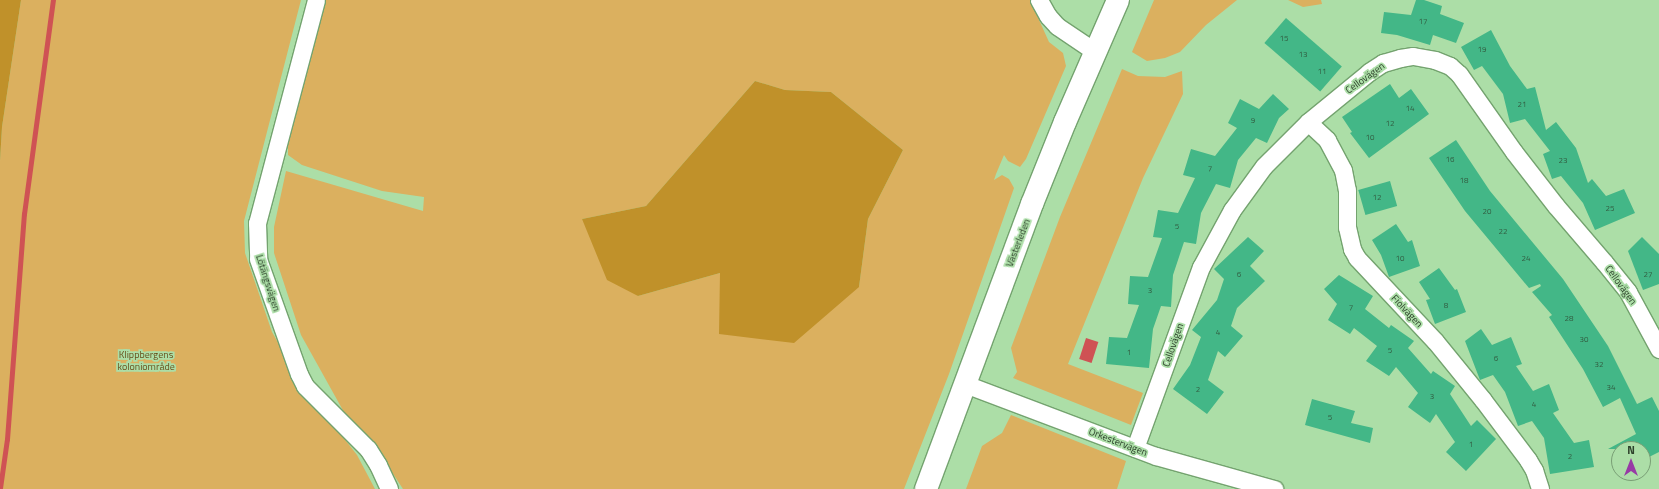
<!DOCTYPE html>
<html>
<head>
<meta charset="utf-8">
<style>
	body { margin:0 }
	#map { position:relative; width:1659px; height:489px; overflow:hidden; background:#acdea7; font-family:"Titillium Web",sans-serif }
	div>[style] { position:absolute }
	.green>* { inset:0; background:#dbb05f }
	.forest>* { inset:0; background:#c0912a }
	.water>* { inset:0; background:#cf5254; transform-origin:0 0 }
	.stream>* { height:5px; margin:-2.5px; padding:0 2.5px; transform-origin:2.5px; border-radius:2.5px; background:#cf5254 }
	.building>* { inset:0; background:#43b787; transform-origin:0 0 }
	.roads { filter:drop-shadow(1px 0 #74a36f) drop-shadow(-1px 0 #74a36f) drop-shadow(0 1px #74a36f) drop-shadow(0 -1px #74a36f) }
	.minor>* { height:17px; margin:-8.5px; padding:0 8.5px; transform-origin:8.5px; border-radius:8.5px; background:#fff }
	.secondary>* { height:22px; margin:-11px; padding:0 11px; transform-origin:11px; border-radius:11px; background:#fff }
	span { translate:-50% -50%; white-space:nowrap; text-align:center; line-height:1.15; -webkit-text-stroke:3.5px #acdea7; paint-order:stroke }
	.number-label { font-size:8px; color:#325e42 }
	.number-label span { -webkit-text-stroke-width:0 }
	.street-label { font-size:10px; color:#2d412b }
	.park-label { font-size:10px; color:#69501c }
	.north { position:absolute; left:1611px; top:441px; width:40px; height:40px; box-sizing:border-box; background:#acdea7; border:1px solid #799f75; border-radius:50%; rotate:0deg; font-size:11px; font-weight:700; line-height:16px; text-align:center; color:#2d412b }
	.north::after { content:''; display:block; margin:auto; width:14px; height:18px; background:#973ba5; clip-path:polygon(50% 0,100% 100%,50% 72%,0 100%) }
</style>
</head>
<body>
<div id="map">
	<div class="green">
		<div style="clip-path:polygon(21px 0,301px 0,244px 221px,245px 253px,272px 332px,301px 383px,357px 455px,375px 489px,0 489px,0 161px,2px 127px)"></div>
		<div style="clip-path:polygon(evenodd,323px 0,1030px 0,1049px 42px,1063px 53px,1066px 66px,1026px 159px,1020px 167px,1008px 161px,1004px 155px,996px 174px,994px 180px,1002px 175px,1009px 179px,1014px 188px,949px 374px,904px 489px,403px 489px,371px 440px,345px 414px,301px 335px,274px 253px,274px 227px,286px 171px,423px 211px,424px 197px,382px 191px,302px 165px,288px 155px,288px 132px,323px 0,755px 81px,785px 90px,831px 92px,903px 150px,868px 219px,859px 287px,720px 273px,638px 296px,582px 219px,646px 206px,755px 81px)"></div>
		<div style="clip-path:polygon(1154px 0,1237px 0,1206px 25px,1180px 52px,1165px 58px,1147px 61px,1132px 52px)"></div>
		<div style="clip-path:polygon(1288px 0,1321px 0,1322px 4px,1303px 7px)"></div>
		<div style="clip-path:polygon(1122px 69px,1138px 76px,1165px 77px,1182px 71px,1183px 94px,1143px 178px,1068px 364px,1143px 393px,1131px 425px,1013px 378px,1017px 372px,1011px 348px,1060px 217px)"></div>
		<div style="clip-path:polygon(1011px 415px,1126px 461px,1117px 489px,966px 489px,982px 446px,1002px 433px)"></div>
	</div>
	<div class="forest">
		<div style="clip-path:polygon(0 0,21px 0,2px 127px,0 161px)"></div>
		<div style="clip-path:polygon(755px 81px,785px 90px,831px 92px,903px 150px,868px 219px,859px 287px,794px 343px,719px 334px,720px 273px,638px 296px,607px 280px,582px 219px,646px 206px)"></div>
	</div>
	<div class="water">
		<div style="left:1086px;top:338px;width:13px;height:22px;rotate:18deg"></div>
	</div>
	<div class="stream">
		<div style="left:0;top:488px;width:49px;rotate:-81.9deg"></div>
		<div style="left:7px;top:439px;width:226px;rotate:-85.7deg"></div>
		<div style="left:24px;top:214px;width:216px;rotate:-82.3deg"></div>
	</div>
	<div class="building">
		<div style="clip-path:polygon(1416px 0,1424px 0,1442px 6px,1440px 14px,1464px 23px,1456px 43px,1433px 35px,1430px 45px,1397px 35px,1381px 33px,1384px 12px,1411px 15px)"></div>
		<div style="left:1286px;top:18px;width:74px;height:33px;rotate:41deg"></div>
		<div style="clip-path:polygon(1491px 30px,1510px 66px,1527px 89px,1535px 87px,1546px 130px,1556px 122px,1576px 148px,1588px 183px,1592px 179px,1606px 196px,1624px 189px,1635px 213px,1595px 230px,1583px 203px,1561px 176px,1552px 179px,1543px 154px,1550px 151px,1525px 119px,1510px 123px,1503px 94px,1482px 66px,1474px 70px,1461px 47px)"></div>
		<div style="clip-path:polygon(1390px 84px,1399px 98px,1411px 89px,1429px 114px,1369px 158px,1350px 133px,1352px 132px,1342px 117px)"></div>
		<div style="clip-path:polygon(1273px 94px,1289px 109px,1279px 118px,1267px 143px,1256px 138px,1238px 160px,1230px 188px,1216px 184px,1201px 213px,1196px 244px,1184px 242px,1173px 275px,1171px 307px,1161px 306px,1153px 329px,1149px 368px,1106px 364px,1109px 337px,1127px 338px,1139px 305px,1128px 304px,1130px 276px,1148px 277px,1162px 238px,1153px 237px,1158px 210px,1178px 213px,1195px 178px,1183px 175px,1191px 149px,1215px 156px,1237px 128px,1228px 123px,1240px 99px,1259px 109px)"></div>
		<div style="clip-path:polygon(1456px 140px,1490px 191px,1563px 279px,1608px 346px,1637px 404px,1652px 397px,1659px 411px,1659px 452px,1643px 460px,1643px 449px,1608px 449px,1636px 434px,1620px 398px,1603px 407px,1583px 369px,1549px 317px,1552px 315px,1532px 292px,1541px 286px,1540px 284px,1529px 288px,1465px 211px,1429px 158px)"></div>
		<div style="left:1390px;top:181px;width:26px;height:33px;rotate:74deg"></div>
		<div style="clip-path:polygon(1396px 224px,1408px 242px,1412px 240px,1420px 266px,1389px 277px,1381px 255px,1372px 240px)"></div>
		<div style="clip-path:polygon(1248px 237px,1264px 251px,1250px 266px,1265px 281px,1237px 308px,1231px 326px,1243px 336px,1225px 357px,1218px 351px,1208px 380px,1224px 392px,1207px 414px,1173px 389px,1190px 365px,1201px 337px,1192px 330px,1217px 300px,1224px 279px,1214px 269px)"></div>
		<div style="clip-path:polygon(1642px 237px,1659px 254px,1659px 284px,1643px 290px,1628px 251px)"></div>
		<div style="clip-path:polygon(1439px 268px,1455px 290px,1457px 289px,1466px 312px,1435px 324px,1426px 300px,1430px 299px,1419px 282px)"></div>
		<div style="clip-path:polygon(1339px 275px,1373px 296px,1365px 309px,1389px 328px,1391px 325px,1414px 341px,1408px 348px,1431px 374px,1433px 371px,1455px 386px,1450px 394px,1471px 426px,1477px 420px,1496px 439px,1466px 471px,1446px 452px,1455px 442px,1436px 414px,1430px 423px,1408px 407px,1418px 393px,1396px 367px,1389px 376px,1366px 361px,1377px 346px,1354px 328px,1350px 334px,1328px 320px,1337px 304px,1324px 289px)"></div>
		<div style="clip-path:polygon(1481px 329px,1492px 345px,1511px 337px,1522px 364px,1516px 366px,1533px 391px,1549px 384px,1559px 410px,1553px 413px,1574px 443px,1589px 440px,1594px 467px,1550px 474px,1544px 438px,1532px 421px,1518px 426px,1505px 392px,1493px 375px,1480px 380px,1465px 341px)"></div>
		<div style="clip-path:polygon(1312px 399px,1355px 411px,1351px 423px,1373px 428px,1370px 443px,1305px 425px)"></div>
	</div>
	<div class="roads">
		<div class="minor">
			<div style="left:316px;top:0;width:231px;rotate:104.8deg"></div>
			<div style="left:257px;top:223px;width:36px;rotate:88deg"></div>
			<div style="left:258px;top:259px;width:122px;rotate:70.4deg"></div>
			<div style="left:299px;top:374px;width:13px;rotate:63deg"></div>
			<div style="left:305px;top:386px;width:89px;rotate:45deg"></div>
			<div style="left:368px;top:449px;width:19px;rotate:58deg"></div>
			<div style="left:378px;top:465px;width:26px;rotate:65deg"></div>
			<div style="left:1039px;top:0;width:18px;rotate:61deg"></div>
			<div style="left:1048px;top:16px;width:13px;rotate:48deg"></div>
			<div style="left:1057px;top:26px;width:45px;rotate:34deg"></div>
			<div style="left:1308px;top:122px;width:26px;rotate:43deg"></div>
			<div style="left:1327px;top:140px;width:34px;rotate:62deg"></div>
			<div style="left:1343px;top:170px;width:20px;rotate:79deg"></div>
			<div style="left:1347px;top:190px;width:37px;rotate:90deg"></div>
			<div style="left:1347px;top:227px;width:23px;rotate:77deg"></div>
			<div style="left:1352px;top:249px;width:10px;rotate:61deg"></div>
			<div style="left:1357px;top:258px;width:114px;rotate:46.8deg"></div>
			<div style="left:1435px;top:341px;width:76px;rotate:50.9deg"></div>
			<div style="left:1483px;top:400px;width:75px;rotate:53.1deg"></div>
			<div style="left:1528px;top:460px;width:12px;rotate:59deg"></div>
			<div style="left:1534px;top:470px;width:20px;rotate:72deg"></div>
			<div style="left:965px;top:384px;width:204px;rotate:20.7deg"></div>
			<div style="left:1156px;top:456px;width:123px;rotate:15.6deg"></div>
			<div style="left:1135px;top:448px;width:193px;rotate:-70deg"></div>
			<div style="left:1201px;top:267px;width:65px;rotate:-61.5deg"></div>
			<div style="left:1232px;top:210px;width:54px;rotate:-54deg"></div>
			<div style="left:1264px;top:166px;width:62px;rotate:-45deg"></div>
			<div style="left:1308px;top:122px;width:79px;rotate:-39.3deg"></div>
			<div style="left:1369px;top:72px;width:17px;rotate:-33deg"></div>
			<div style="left:1383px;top:63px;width:18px;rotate:-16deg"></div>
			<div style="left:1400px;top:58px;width:13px;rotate:-9deg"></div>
			<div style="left:1413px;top:56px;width:22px;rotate:10deg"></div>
			<div style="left:1435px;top:60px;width:16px;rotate:22deg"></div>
			<div style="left:1450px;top:66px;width:12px;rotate:42deg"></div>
			<div style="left:1459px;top:74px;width:95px;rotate:54.8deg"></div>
			<div style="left:1514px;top:152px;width:68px;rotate:52.1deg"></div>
			<div style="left:1556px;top:206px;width:74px;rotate:49.4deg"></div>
			<div style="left:1604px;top:262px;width:38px;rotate:51deg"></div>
			<div style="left:1628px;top:292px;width:65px;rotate:61.5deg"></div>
		</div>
		<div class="secondary">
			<div style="left:926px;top:489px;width:304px;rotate:-69.6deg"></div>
			<div style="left:1032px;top:204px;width:88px;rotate:-68.1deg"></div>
			<div style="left:1065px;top:122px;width:133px;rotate:-66.5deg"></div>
		</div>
	</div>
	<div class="number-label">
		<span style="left:1423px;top:22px">17</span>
		<span style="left:1284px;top:39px">15</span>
		<span style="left:1482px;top:50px">19</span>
		<span style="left:1303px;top:55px">13</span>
		<span style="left:1322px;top:72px">11</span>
		<span style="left:1522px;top:105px">21</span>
		<span style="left:1410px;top:109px">14</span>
		<span style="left:1253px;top:121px">9</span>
		<span style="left:1390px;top:124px">12</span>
		<span style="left:1370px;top:138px">10</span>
		<span style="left:1450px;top:160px">16</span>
		<span style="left:1563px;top:161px">23</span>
		<span style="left:1210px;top:169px">7</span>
		<span style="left:1464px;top:181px">18</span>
		<span style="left:1377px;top:198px">12</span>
		<span style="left:1610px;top:209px">25</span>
		<span style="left:1487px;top:212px">20</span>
		<span style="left:1177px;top:227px">5</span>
		<span style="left:1503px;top:232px">22</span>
		<span style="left:1400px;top:259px">10</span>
		<span style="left:1526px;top:259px">24</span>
		<span style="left:1239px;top:275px">6</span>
		<span style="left:1648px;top:275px">27</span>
		<span style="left:1150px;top:291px">3</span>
		<span style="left:1446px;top:306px">8</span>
		<span style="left:1351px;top:308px">7</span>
		<span style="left:1569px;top:319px">28</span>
		<span style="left:1218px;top:333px">4</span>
		<span style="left:1584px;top:340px">30</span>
		<span style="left:1390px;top:351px">5</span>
		<span style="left:1129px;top:353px">1</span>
		<span style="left:1496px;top:359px">6</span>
		<span style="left:1599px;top:365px">32</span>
		<span style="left:1611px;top:388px">34</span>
		<span style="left:1198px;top:390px">2</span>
		<span style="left:1432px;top:397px">3</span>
		<span style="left:1534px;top:405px">4</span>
		<span style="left:1330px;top:418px">5</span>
		<span style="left:1471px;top:445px">1</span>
		<span style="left:1570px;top:457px">2</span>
	</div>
	<div class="street-label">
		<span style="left:1365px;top:78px;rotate:-36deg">Cellovägen</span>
		<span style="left:1018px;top:243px;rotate:-69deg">Västerleden</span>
		<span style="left:268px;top:283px;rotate:72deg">Lötängsvägen</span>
		<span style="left:1621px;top:285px;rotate:54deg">Cellovägen</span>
		<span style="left:1407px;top:311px;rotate:47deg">Fiolvägen</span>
		<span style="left:1173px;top:345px;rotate:-71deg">Cellovägen</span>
		<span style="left:1118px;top:442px;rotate:21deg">Orkestervägen</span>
	</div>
	<div class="park-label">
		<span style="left:146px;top:360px">Klippbergens<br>koloniområde</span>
	</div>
	<div class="north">N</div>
</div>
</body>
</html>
